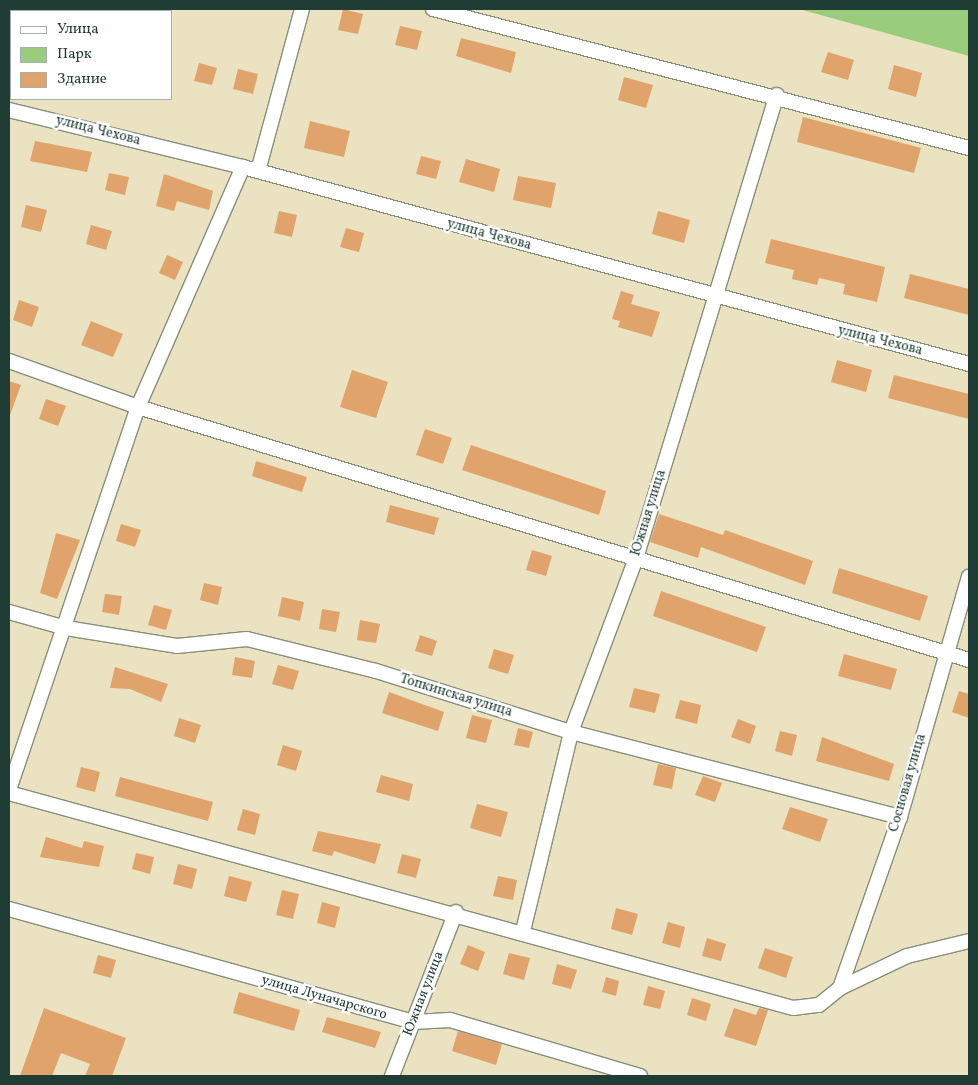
<!DOCTYPE html>
<meta charset="utf-8">
<style>
body{margin:0}
#map{position:relative;width:978px;height:1085px;overflow:hidden;background:#eae2c0;font-family:Vollkorn,serif}
div>[style]{position:absolute}
[style*='--x']{left:calc(var(--x)*1px);top:calc(var(--y)*1px);width:calc(var(--w)*1px);rotate:calc(var(--a)*1deg)}
.green>*{inset:0;background:#99cc7c}
.building>*{inset:0;background:#dfa36b}
.roads{filter:drop-shadow(1px 0 #84907a) drop-shadow(-1px 0 #84907a) drop-shadow(0 1px #84907a) drop-shadow(0 -1px #84907a)}
.minor>*{height:14px;margin:-7px;padding:0 7px;transform-origin:7px;border-radius:7px;background:#fff}
span{translate:-50% -50%;white-space:nowrap;text-align:center;line-height:1.15;-webkit-text-stroke:5px #fff;paint-order:stroke}
.street-label{font-size:14px;color:#1f3d34}
.frame{position:absolute;inset:0;border:10px solid #1f3d34;pointer-events:none}
.legend{position:absolute;left:10px;top:10px;width:162px;height:90px;box-sizing:border-box;background:#fff;border:1px solid #a5b1ae;margin:0;padding:6px 9px;list-style:none;font-size:15px;color:#1f3d34}
.legend li{display:flex;align-items:center;gap:10px;height:25px}
.legend b{width:25px;border:1px solid #a5b1ae}
</style>
<div id="map">
<div class="green">
<i style="clip-path:polygon(799px 9px,969px 9px,969px 56px)"></i>
</div>
<div class="building">
<i style="clip-path:polygon(343px 9px,363px 14px,358px 34px,338px 30px)"></i>
<i style="clip-path:polygon(400px 26px,422px 31px,417px 50px,395px 45px)"></i>
<i style="clip-path:polygon(461px 38px,516px 52px,511px 73px,456px 56px)"></i>
<i style="clip-path:polygon(828px 52px,854px 60px,848px 80px,821px 72px)"></i>
<i style="clip-path:polygon(199px 63px,217px 68px,212px 85px,194px 81px)"></i>
<i style="clip-path:polygon(894px 65px,922px 73px,916px 97px,888px 89px)"></i>
<i style="clip-path:polygon(238px 69px,258px 74px,253px 94px,233px 89px)"></i>
<i style="clip-path:polygon(624px 77px,653px 85px,646px 108px,618px 100px)"></i>
<i style="clip-path:polygon(803px 117px,921px 148px,914px 173px,797px 142px)"></i>
<i style="clip-path:polygon(310px 121px,350px 131px,344px 157px,304px 148px)"></i>
<i style="clip-path:polygon(35px 141px,92px 152px,87px 172px,30px 161px)"></i>
<i style="clip-path:polygon(421px 156px,441px 161px,436px 179px,416px 174px)"></i>
<i style="clip-path:polygon(466px 159px,500px 169px,494px 192px,459px 182px)"></i>
<i style="clip-path:polygon(109px 173px,129px 177px,125px 195px,105px 190px)"></i>
<i style="clip-path:polygon(164px 174px,213px 191px,209px 210px,177px 201px,174px 211px,156px 206px)"></i>
<i style="clip-path:polygon(518px 176px,556px 183px,551px 208px,513px 200px)"></i>
<i style="clip-path:polygon(26px 205px,47px 210px,41px 232px,21px 227px)"></i>
<i style="clip-path:polygon(279px 211px,297px 215px,292px 237px,274px 233px)"></i>
<i style="clip-path:polygon(658px 211px,690px 220px,684px 243px,652px 234px)"></i>
<i style="clip-path:polygon(91px 225px,112px 231px,106px 250px,86px 244px)"></i>
<i style="clip-path:polygon(346px 228px,364px 233px,359px 252px,340px 247px)"></i>
<i style="clip-path:polygon(771px 239px,885px 267px,877px 302px,843px 294px,845px 284px,819px 278px,817px 285px,792px 279px,794px 270px,765px 263px)"></i>
<i style="clip-path:polygon(167px 255px,183px 262px,175px 280px,159px 273px)"></i>
<i style="clip-path:polygon(910px 274px,969px 289px,969px 315px,904px 298px)"></i>
<i style="clip-path:polygon(621px 291px,634px 295px,631px 304px,660px 312px,652px 337px,618px 327px,620px 321px,612px 319px)"></i>
<i style="clip-path:polygon(19px 300px,39px 307px,32px 327px,13px 320px)"></i>
<i style="clip-path:polygon(91px 321px,123px 334px,113px 357px,81px 345px)"></i>
<i style="clip-path:polygon(837px 360px,872px 370px,866px 392px,831px 382px)"></i>
<i style="clip-path:polygon(352px 370px,388px 382px,376px 418px,340px 407px)"></i>
<i style="clip-path:polygon(894px 375px,969px 394px,969px 419px,888px 398px)"></i>
<i style="clip-path:polygon(9px 381px,21px 385px,10px 415px,9px 414px)"></i>
<i style="clip-path:polygon(46px 399px,66px 406px,58px 426px,39px 419px)"></i>
<i style="clip-path:polygon(425px 429px,452px 438px,443px 464px,416px 455px)"></i>
<i style="clip-path:polygon(471px 445px,606px 491px,599px 515px,462px 470px)"></i>
<i style="clip-path:polygon(256px 461px,307px 477px,302px 492px,252px 476px)"></i>
<i style="clip-path:polygon(390px 505px,439px 518px,434px 535px,386px 522px)"></i>
<i style="clip-path:polygon(659px 514px,723px 535px,725px 530px,813px 561px,805px 585px,701px 547px,698px 558px,650px 542px)"></i>
<i style="clip-path:polygon(121px 524px,141px 530px,135px 547px,116px 541px)"></i>
<i style="clip-path:polygon(56px 533px,80px 540px,57px 599px,40px 593px)"></i>
<i style="clip-path:polygon(532px 550px,552px 556px,546px 576px,526px 570px)"></i>
<i style="clip-path:polygon(839px 568px,928px 596px,920px 621px,832px 593px)"></i>
<i style="clip-path:polygon(204px 583px,222px 587px,218px 605px,200px 600px)"></i>
<i style="clip-path:polygon(661px 591px,766px 627px,757px 652px,653px 616px)"></i>
<i style="clip-path:polygon(105px 594px,122px 596px,119px 615px,102px 612px)"></i>
<i style="clip-path:polygon(282px 597px,304px 602px,300px 621px,278px 616px)"></i>
<i style="clip-path:polygon(154px 605px,172px 610px,166px 630px,148px 625px)"></i>
<i style="clip-path:polygon(322px 609px,340px 612px,336px 632px,319px 629px)"></i>
<i style="clip-path:polygon(360px 620px,380px 624px,376px 643px,357px 640px)"></i>
<i style="clip-path:polygon(420px 635px,437px 641px,432px 656px,415px 651px)"></i>
<i style="clip-path:polygon(494px 649px,514px 655px,508px 674px,488px 668px)"></i>
<i style="clip-path:polygon(844px 654px,897px 669px,891px 690px,838px 676px)"></i>
<i style="clip-path:polygon(235px 657px,255px 661px,252px 678px,232px 675px)"></i>
<i style="clip-path:polygon(278px 665px,299px 671px,293px 690px,272px 684px)"></i>
<i style="clip-path:polygon(115px 667px,168px 684px,161px 702px,130px 689px,110px 688px)"></i>
<i style="clip-path:polygon(634px 688px,660px 694px,655px 713px,629px 707px)"></i>
<i style="clip-path:polygon(959px 691px,969px 694px,969px 718px,952px 712px)"></i>
<i style="clip-path:polygon(389px 692px,444px 712px,438px 731px,382px 713px)"></i>
<i style="clip-path:polygon(680px 700px,701px 705px,697px 724px,675px 718px)"></i>
<i style="clip-path:polygon(472px 715px,492px 720px,486px 743px,466px 738px)"></i>
<i style="clip-path:polygon(179px 718px,201px 725px,195px 743px,174px 736px)"></i>
<i style="clip-path:polygon(738px 719px,756px 726px,750px 744px,731px 737px)"></i>
<i style="clip-path:polygon(518px 728px,533px 732px,529px 748px,514px 745px)"></i>
<i style="clip-path:polygon(780px 731px,797px 735px,792px 756px,775px 751px)"></i>
<i style="clip-path:polygon(822px 737px,894px 764px,889px 781px,816px 761px)"></i>
<i style="clip-path:polygon(283px 745px,302px 751px,296px 771px,277px 765px)"></i>
<i style="clip-path:polygon(658px 764px,676px 768px,672px 789px,653px 785px)"></i>
<i style="clip-path:polygon(81px 767px,100px 772px,95px 792px,76px 787px)"></i>
<i style="clip-path:polygon(381px 775px,413px 784px,409px 801px,376px 792px)"></i>
<i style="clip-path:polygon(703px 776px,722px 783px,715px 802px,695px 795px)"></i>
<i style="clip-path:polygon(120px 777px,213px 802px,208px 821px,115px 796px)"></i>
<i style="clip-path:polygon(477px 804px,508px 812px,501px 837px,470px 828px)"></i>
<i style="clip-path:polygon(790px 807px,828px 819px,820px 842px,782px 829px)"></i>
<i style="clip-path:polygon(243px 809px,260px 814px,255px 835px,237px 830px)"></i>
<i style="clip-path:polygon(318px 831px,381px 844px,375px 864px,334px 851px,332px 856px,312px 851px)"></i>
<i style="clip-path:polygon(46px 837px,82px 848px,84px 841px,104px 846px,99px 867px,40px 857px)"></i>
<i style="clip-path:polygon(136px 853px,154px 857px,150px 874px,132px 869px)"></i>
<i style="clip-path:polygon(402px 854px,421px 859px,416px 878px,397px 873px)"></i>
<i style="clip-path:polygon(178px 864px,197px 869px,192px 889px,173px 884px)"></i>
<i style="clip-path:polygon(229px 876px,252px 882px,246px 902px,224px 896px)"></i>
<i style="clip-path:polygon(498px 876px,517px 880px,513px 900px,493px 896px)"></i>
<i style="clip-path:polygon(282px 890px,299px 894px,293px 919px,276px 915px)"></i>
<i style="clip-path:polygon(322px 902px,340px 907px,335px 928px,317px 923px)"></i>
<i style="clip-path:polygon(616px 908px,638px 914px,632px 935px,611px 929px)"></i>
<i style="clip-path:polygon(668px 922px,685px 927px,680px 948px,662px 943px)"></i>
<i style="clip-path:polygon(707px 938px,726px 944px,721px 961px,702px 956px)"></i>
<i style="clip-path:polygon(468px 945px,485px 952px,478px 971px,460px 964px)"></i>
<i style="clip-path:polygon(765px 948px,793px 957px,786px 978px,758px 968px)"></i>
<i style="clip-path:polygon(509px 953px,530px 958px,524px 980px,503px 974px)"></i>
<i style="clip-path:polygon(98px 955px,116px 960px,111px 978px,93px 973px)"></i>
<i style="clip-path:polygon(557px 964px,577px 970px,571px 989px,552px 984px)"></i>
<i style="clip-path:polygon(606px 977px,619px 981px,616px 996px,602px 992px)"></i>
<i style="clip-path:polygon(648px 986px,665px 991px,660px 1009px,643px 1005px)"></i>
<i style="clip-path:polygon(239px 992px,300px 1010px,294px 1031px,233px 1013px)"></i>
<i style="clip-path:polygon(692px 998px,711px 1004px,706px 1021px,687px 1015px)"></i>
<i style="clip-path:polygon(44px 1008px,126px 1038px,112px 1076px,85px 1076px,90px 1064px,61px 1053px,52px 1076px,20px 1076px)"></i>
<i style="clip-path:polygon(734px 1008px,756px 1015px,759px 1008px,768px 1010px,756px 1046px,724px 1036px)"></i>
<i style="clip-path:polygon(327px 1017px,381px 1032px,375px 1048px,322px 1032px)"></i>
<i style="clip-path:polygon(458px 1031px,502px 1044px,496px 1065px,452px 1051px)"></i>
</div>
<div class="roads">
<div class="minor">
<i style="--x:433;--y:9;--w:554;--a:14.54"></i>
<i style="--x:9;--y:110;--w:241;--a:13.7"></i>
<i style="--x:243;--y:167;--w:752;--a:15.18"></i>
<i style="--x:258;--y:171;--w:168;--a:-74.8"></i>
<i style="--x:9;--y:361;--w:137;--a:19.6"></i>
<i style="--x:138;--y:407;--w:869;--a:16.93"></i>
<i style="--x:9;--y:612;--w:59;--a:15.7"></i>
<i style="--x:66;--y:628;--w:112;--a:9.2"></i>
<i style="--x:177;--y:646;--w:70;--a:-5.7"></i>
<i style="--x:247;--y:639;--w:133;--a:13.9"></i>
<i style="--x:376;--y:671;--w:204;--a:17.4"></i>
<i style="--x:571;--y:732;--w:340;--a:14.5"></i>
<i style="--x:9;--y:790;--w:404;--a:-71.4"></i>
<i style="--x:138;--y:407;--w:262;--a:-66.4"></i>
<i style="--x:9;--y:793;--w:813;--a:15.34"></i>
<i style="--x:793;--y:1008;--w:26;--a:-7"></i>
<i style="--x:819;--y:1005;--w:27;--a:-39"></i>
<i style="--x:840;--y:988;--w:74;--a:-25.5"></i>
<i style="--x:907;--y:956;--w:64;--a:-13.6"></i>
<i style="--x:9;--y:909;--w:420;--a:15.6"></i>
<i style="--x:413;--y:1022;--w:37;--a:-3"></i>
<i style="--x:450;--y:1020;--w:198;--a:16.4"></i>
<i style="--x:523;--y:931;--w:205;--a:-76.4"></i>
<i style="--x:571;--y:732;--w:186;--a:-69.5"></i>
<i style="--x:636;--y:558;--w:484;--a:-73.1"></i>
<i style="--x:840;--y:988;--w:181;--a:-70.7"></i>
<i style="--x:900;--y:817;--w:250;--a:-74"></i>
<i style="--x:392;--y:1076;--w:176;--a:-68.7"></i>
</div>
</div>
<div class="street-label">
<span style="left:98px;top:131px;rotate:14deg">улица Чехова</span>
<span style="left:489px;top:235px;rotate:15deg">улица Чехова</span>
<span style="left:880px;top:341px;rotate:14deg">улица Чехова</span>
<span style="left:649px;top:513px;rotate:-73deg">Южная улица</span>
<span style="left:456px;top:696px;rotate:17deg">Топкинская улица</span>
<span style="left:908px;top:783px;rotate:-74deg">Сосновая улица</span>
<span style="left:424px;top:994px;rotate:-69deg">Южная улица</span>
<span style="left:324px;top:998px;rotate:16deg">улица Луначарского</span>
</div>
<div class="frame"></div>
<ul class="legend">
<li><b style="height:6px;background:#fff"></b>Улица</li>
<li><b style="height:14px;background:#99cc7c"></b>Парк</li>
<li><b style="height:14px;background:#dfa36b"></b>Здание</li>
</ul>
</div>
